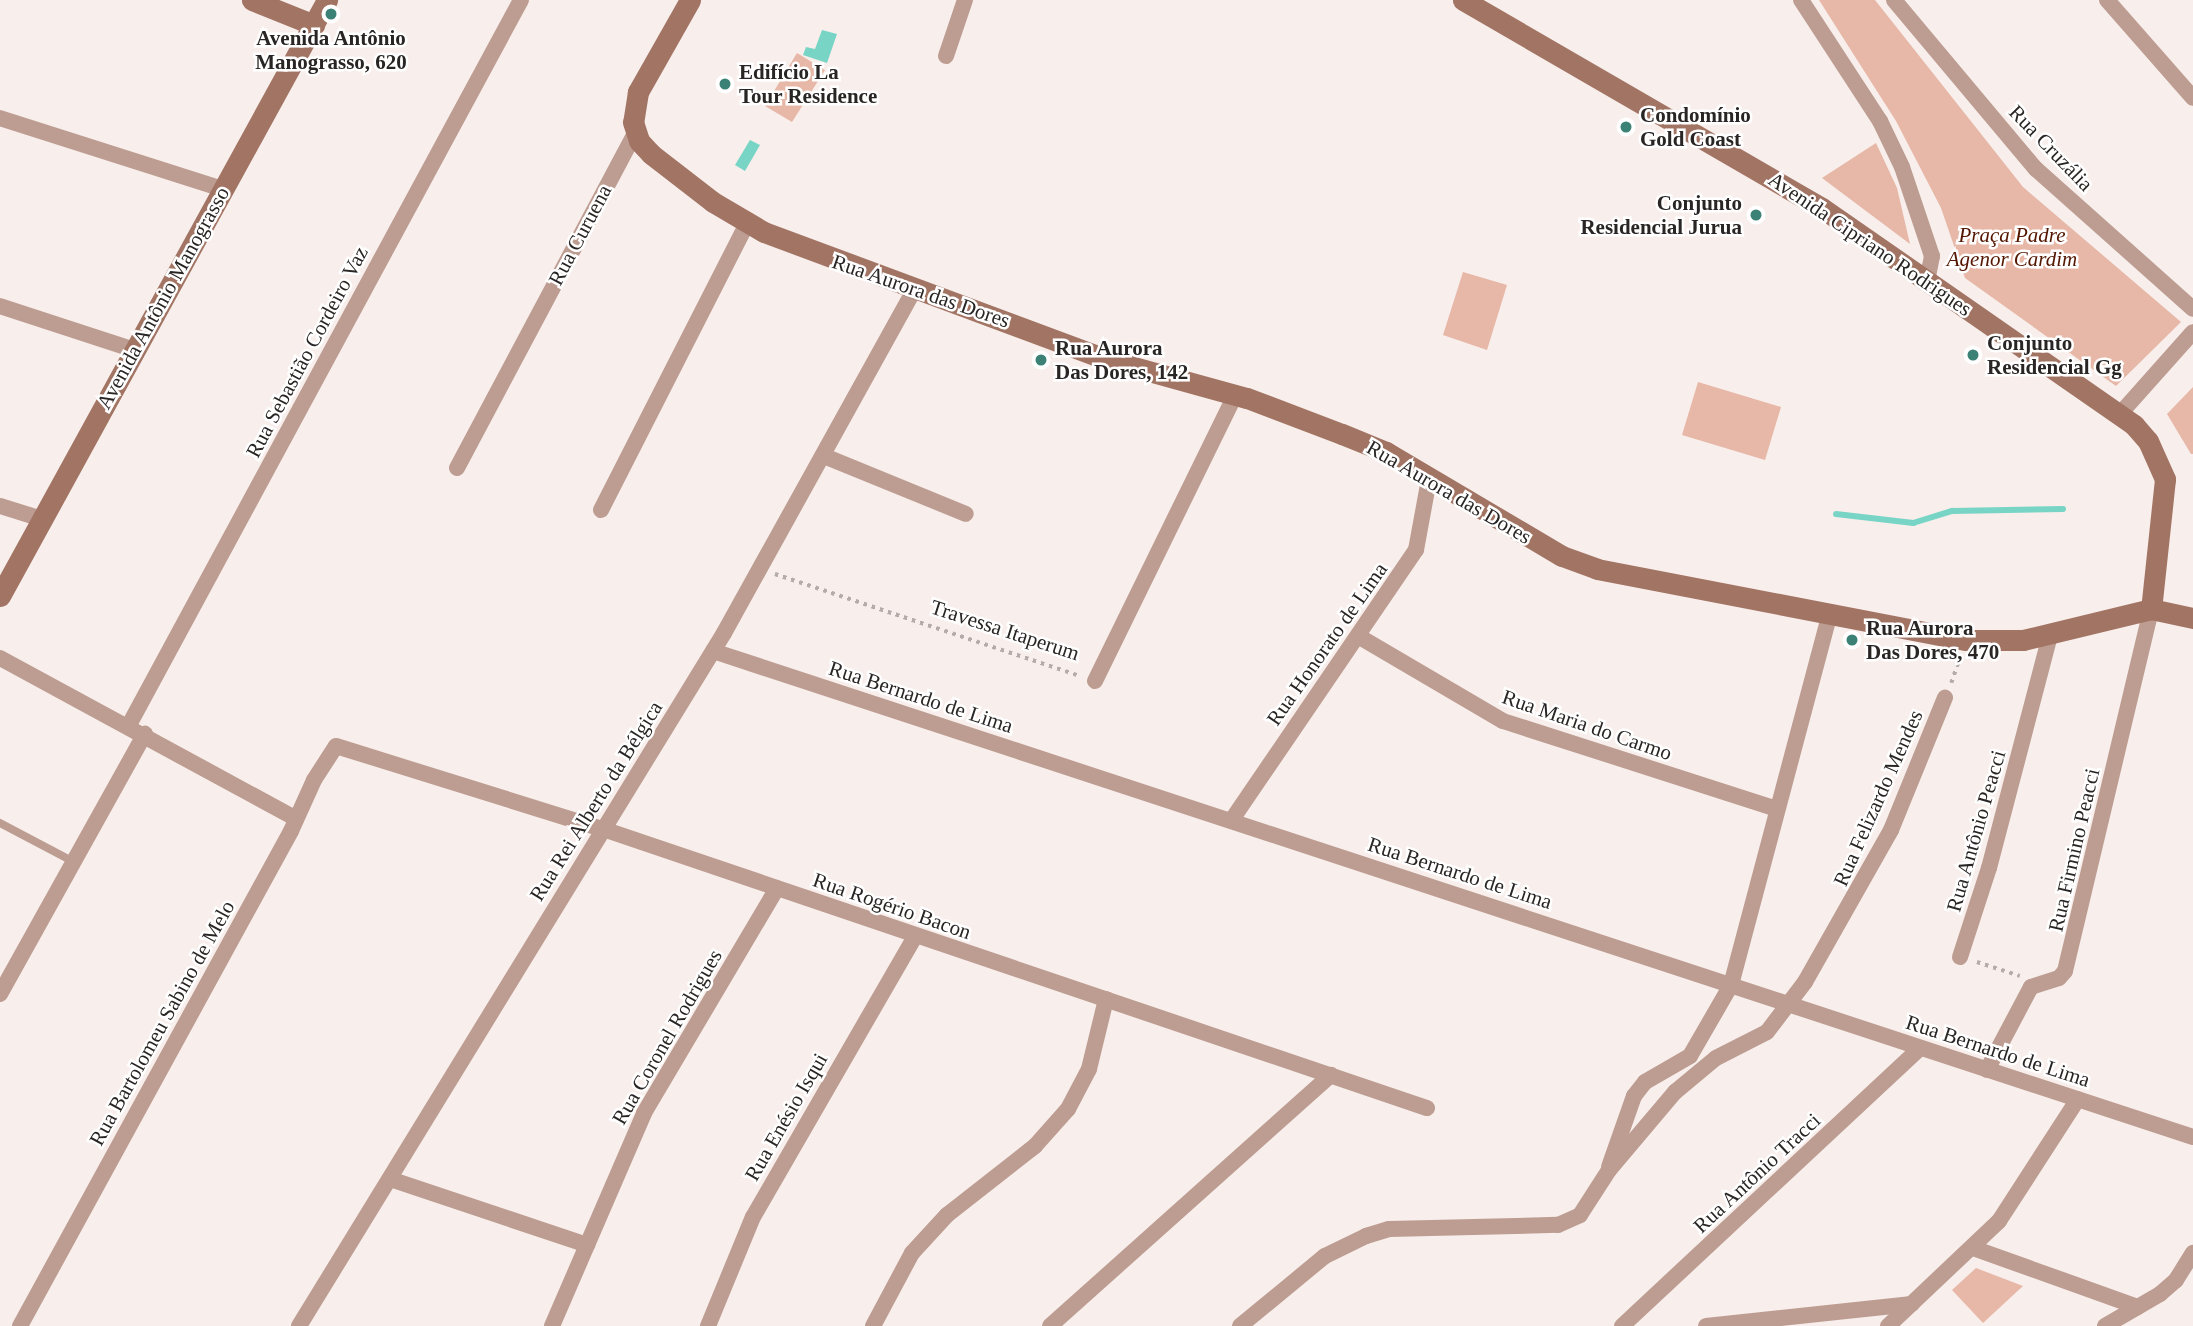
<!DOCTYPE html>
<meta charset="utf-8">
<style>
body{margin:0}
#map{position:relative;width:2193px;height:1326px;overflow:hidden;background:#f8eeeb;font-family:"Times New Roman",serif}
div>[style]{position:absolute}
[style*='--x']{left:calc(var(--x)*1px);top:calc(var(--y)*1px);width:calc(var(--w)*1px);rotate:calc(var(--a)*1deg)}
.green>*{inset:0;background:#e7b7a7}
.water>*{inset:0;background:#78d5c6}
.stream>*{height:6px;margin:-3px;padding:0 3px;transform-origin:3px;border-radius:3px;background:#78d5c6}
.path>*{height:3.5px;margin-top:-1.75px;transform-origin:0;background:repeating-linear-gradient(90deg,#b4acaa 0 3.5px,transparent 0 8.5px)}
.lane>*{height:8px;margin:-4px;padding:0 4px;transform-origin:4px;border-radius:4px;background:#bd9d92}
.street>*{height:16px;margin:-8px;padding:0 8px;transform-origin:8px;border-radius:8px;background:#bd9d92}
.secondary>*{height:21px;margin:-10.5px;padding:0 10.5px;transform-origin:10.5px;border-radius:10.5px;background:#a27464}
.dots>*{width:19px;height:19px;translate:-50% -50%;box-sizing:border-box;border:4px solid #fff;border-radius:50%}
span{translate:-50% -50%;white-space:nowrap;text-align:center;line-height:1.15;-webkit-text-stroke:5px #fff;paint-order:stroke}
.poi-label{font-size:21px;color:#292524;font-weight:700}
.left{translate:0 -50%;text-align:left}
.right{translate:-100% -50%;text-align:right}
.street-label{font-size:21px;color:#292524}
.park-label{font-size:21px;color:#541600;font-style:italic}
</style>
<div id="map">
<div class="green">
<i style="clip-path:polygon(1819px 0,1875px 0,2023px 187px,2181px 322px,2116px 386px,1965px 278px,1941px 208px,1896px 121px)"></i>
<i style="clip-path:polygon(797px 53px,825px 70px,792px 122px,765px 106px)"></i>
<i style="clip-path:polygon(1876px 143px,1897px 188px,1910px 244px,1822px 178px)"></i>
<i style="clip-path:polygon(1463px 272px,1507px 285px,1487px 350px,1443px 335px)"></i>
<i style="clip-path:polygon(1698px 382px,1781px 407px,1765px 460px,1682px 435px)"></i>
<i style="clip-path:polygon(2193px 387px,2193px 454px,2191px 454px,2167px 414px)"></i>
<i style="clip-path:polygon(1976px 1268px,2023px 1286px,1983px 1323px,1952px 1290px)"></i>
</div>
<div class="water">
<i style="clip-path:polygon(822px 30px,837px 34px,827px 63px,803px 55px,806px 47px,815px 49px)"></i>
<i style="clip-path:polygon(750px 140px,760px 145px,745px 171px,735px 165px)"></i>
</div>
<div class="stream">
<i style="--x:1836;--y:514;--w:78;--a:6.7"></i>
<i style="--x:1913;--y:523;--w:41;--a:-17.1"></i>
<i style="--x:1952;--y:511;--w:111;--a:-1"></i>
</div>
<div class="path">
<i style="--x:775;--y:574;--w:322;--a:18.5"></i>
<i style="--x:1951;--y:683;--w:28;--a:-71"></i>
<i style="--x:1977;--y:962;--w:45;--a:18"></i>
</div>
<div class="lane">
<i style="--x:0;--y:823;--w:81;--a:27.8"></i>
</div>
<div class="street">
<i style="--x:1801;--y:0;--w:145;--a:56.9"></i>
<i style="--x:1880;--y:121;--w:51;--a:64.4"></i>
<i style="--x:1902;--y:167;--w:94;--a:71.4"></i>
<i style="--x:1932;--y:256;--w:25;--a:101"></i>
<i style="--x:1894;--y:0;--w:221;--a:50"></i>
<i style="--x:2036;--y:169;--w:210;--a:41.7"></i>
<i style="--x:2107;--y:0;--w:130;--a:48.7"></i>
<i style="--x:946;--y:56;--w:59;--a:-71.3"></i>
<i style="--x:0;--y:118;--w:234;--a:17.7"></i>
<i style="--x:0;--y:306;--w:142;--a:18.1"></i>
<i style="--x:2119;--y:415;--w:111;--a:-48.3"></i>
<i style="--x:824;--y:456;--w:153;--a:22.2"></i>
<i style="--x:457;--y:468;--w:382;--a:-62"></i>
<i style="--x:0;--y:506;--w:44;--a:17.2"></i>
<i style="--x:601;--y:510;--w:322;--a:-63"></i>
<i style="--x:1358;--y:636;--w:168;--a:30.4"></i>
<i style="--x:1503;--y:721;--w:288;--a:17.8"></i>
<i style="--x:713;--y:651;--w:1558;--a:18.18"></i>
<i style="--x:0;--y:658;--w:337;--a:28.5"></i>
<i style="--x:1095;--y:681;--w:318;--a:-63.9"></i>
<i style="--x:129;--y:725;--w:824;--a:-61.6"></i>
<i style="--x:1231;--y:821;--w:328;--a:-55.7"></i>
<i style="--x:1416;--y:550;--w:72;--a:-79.6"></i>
<i style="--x:1960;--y:957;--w:94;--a:-72"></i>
<i style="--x:1989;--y:868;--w:244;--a:-75.3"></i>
<i style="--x:0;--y:994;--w:298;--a:-60.9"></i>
<i style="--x:1987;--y:1070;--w:94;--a:-62.1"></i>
<i style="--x:2031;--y:987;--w:29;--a:-18"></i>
<i style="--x:2059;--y:978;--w:9;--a:-49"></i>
<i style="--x:2065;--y:971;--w:372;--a:-76.6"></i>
<i style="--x:1609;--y:1167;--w:75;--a:-70.6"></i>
<i style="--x:1634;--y:1096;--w:18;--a:-52"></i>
<i style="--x:1645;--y:1082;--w:52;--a:-30"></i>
<i style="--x:1690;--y:1056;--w:82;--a:-60"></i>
<i style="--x:1731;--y:985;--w:384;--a:-75.1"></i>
<i style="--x:390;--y:1179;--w:208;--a:18.5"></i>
<i style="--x:1973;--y:1248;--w:175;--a:19.7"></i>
<i style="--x:20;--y:1326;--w:564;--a:-61.3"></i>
<i style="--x:291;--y:831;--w:56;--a:-65.7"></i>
<i style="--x:314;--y:780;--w:40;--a:-57.1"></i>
<i style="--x:336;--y:746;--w:280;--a:17.3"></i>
<i style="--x:603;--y:829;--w:870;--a:18.71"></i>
<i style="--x:299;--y:1326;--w:813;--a:-58.48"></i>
<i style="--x:724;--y:633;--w:394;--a:-61"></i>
<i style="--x:552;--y:1326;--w:232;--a:-66.6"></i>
<i style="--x:644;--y:1113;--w:261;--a:-59.4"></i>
<i style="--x:708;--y:1326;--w:118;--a:-67.6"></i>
<i style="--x:753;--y:1217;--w:324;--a:-60"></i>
<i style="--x:873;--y:1326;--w:83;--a:-61.9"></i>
<i style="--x:912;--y:1253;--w:52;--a:-47.4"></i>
<i style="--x:947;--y:1215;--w:112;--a:-38.1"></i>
<i style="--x:1035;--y:1146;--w:50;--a:-48.3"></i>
<i style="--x:1068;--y:1109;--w:45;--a:-62.3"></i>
<i style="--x:1089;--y:1069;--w:72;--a:-76.3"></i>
<i style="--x:1050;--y:1326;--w:377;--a:-41.8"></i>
<i style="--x:1240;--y:1326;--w:110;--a:-39.5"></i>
<i style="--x:1325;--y:1256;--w:46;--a:-26"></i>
<i style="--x:1366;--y:1236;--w:24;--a:-17"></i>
<i style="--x:1389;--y:1229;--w:169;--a:-1.4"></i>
<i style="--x:1558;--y:1225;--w:24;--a:-24"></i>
<i style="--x:1580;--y:1215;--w:54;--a:-57.2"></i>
<i style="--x:1609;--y:1170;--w:102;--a:-49.8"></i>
<i style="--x:1675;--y:1092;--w:53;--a:-39.7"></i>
<i style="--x:1716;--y:1058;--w:57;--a:-27"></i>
<i style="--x:1767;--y:1032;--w:63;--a:-52.8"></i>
<i style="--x:1805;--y:982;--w:175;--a:-60.5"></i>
<i style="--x:1891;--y:830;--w:143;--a:-67.8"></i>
<i style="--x:1622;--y:1326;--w:406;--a:-43"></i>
<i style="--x:1706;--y:1326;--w:207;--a:-6.1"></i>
<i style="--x:1888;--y:1326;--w:153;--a:-43.4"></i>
<i style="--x:1999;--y:1221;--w:145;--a:-57.1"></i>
<i style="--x:2105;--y:1326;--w:64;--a:-30.2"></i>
<i style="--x:2160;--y:1294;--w:21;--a:-41"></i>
<i style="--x:2176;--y:1280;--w:32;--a:-58"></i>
</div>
<div class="secondary">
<i style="--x:252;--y:0;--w:67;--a:22"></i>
<i style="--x:690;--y:0;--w:106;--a:119.5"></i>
<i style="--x:638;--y:92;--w:30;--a:99"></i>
<i style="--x:633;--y:122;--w:20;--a:72"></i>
<i style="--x:639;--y:141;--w:18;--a:47"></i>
<i style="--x:651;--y:154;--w:78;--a:37.7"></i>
<i style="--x:713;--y:202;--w:59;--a:30.5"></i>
<i style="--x:764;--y:232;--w:364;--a:20.4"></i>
<i style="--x:1105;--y:359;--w:147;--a:15.4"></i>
<i style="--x:1247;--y:398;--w:102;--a:20.8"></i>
<i style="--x:1342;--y:434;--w:48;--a:22.2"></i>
<i style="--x:1386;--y:452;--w:204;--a:30.6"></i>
<i style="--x:1562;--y:556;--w:37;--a:20"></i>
<i style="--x:1597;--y:569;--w:376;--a:10.9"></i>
<i style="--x:1966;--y:640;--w:57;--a:0"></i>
<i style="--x:2023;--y:640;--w:132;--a:-13.6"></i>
<i style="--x:2151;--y:609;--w:43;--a:12.1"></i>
<i style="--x:1463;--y:0;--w:415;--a:30.1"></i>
<i style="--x:1822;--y:208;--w:380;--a:34.8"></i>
<i style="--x:2134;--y:425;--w:21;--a:49"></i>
<i style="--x:2148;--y:441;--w:42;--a:65.9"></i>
<i style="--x:2165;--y:479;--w:131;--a:96.1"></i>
<i style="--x:0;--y:596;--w:680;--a:-61.25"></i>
</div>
<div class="dots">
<i style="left:331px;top:14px;background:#3c8176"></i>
<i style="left:725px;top:84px;background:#3c8176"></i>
<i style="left:1626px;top:127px;background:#3c8176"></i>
<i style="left:1756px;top:215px;background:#3c8176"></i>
<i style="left:1973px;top:355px;background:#3c8176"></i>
<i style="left:1041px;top:360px;background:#3c8176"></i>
<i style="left:1852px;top:640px;background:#3c8176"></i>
</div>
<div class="poi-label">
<span style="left:331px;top:50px">Avenida Antônio<br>Manograsso, 620</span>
<span class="left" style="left:739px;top:84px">Edifício La<br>Tour Residence</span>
<span class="left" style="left:1640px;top:127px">Condomínio<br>Gold Coast</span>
<span class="right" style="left:1742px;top:215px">Conjunto<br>Residencial Jurua</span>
<span class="left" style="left:1987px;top:355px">Conjunto<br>Residencial Gg</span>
<span class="left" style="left:1055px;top:360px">Rua Aurora<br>Das Dores, 142</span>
<span class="left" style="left:1866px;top:640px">Rua Aurora<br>Das Dores, 470</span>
</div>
<div class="street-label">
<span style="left:2051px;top:148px;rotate:46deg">Rua Cruzália</span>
<span style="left:580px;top:235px;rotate:-62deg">Rua Curuena</span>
<span style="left:1870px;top:244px;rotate:34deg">Avenida Cipriano Rodrigues</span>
<span style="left:921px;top:291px;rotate:19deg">Rua Aurora das Dores</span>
<span style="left:163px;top:298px;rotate:-61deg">Avenida Antônio Manograsso</span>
<span style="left:307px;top:352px;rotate:-62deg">Rua Sebastião Cordeiro Vaz</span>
<span style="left:1449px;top:492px;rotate:30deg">Rua Aurora das Dores</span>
<span style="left:1005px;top:630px;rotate:18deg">Travessa Itaperum</span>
<span style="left:1327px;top:644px;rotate:-55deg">Rua Honorato de Lima</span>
<span style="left:921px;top:697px;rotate:18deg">Rua Bernardo de Lima</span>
<span style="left:1587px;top:725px;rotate:19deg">Rua Maria do Carmo</span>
<span style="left:1878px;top:798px;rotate:-66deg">Rua Felizardo Mendes</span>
<span style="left:596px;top:801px;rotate:-58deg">Rua Rei Alberto da Bélgica</span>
<span style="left:1976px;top:831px;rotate:-74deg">Rua Antônio Peacci</span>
<span style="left:2074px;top:850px;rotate:-77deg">Rua Firmino Peacci</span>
<span style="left:1460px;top:873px;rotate:18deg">Rua Bernardo de Lima</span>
<span style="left:892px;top:906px;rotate:19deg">Rua Rogério Bacon</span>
<span style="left:162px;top:1023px;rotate:-61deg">Rua Bartolomeu Sabino de Melo</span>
<span style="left:667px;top:1037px;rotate:-60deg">Rua Coronel Rodrigues</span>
<span style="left:1998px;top:1051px;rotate:18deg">Rua Bernardo de Lima</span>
<span style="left:786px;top:1117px;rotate:-60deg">Rua Enésio Isqui</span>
<span style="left:1757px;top:1173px;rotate:-43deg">Rua Antônio Tracci</span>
</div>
<div class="park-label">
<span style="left:2012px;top:247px">Praça Padre<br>Agenor Cardim</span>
</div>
</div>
